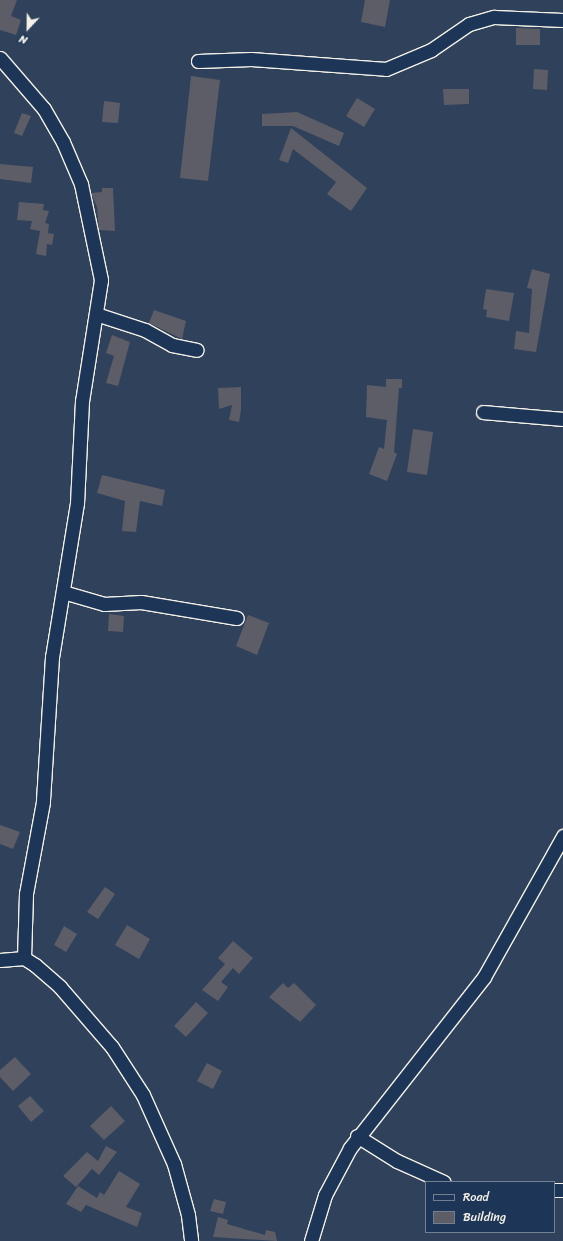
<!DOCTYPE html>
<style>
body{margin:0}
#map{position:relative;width:563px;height:1241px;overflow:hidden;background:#30415c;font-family:Sriracha,sans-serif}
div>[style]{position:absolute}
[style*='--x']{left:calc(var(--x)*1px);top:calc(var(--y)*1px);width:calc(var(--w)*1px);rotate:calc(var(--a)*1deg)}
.building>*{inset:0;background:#5d5d67}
.roads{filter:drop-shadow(1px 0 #f4f1e8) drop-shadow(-1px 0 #f4f1e8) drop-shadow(0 1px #f4f1e8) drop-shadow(0 -1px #f4f1e8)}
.minor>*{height:13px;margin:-6.5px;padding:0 6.5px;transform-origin:6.5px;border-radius:6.5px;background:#1d3557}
span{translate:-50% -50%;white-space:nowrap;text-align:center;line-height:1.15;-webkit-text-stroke:4px #1d3557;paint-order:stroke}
.legend{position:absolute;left:425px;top:1181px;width:130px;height:52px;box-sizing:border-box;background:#1d3557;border:1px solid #738091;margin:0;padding:5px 7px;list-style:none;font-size:12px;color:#f4f1e8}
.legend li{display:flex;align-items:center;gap:8px;height:20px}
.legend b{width:20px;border:1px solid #738091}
.north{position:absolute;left:8px;top:8px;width:40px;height:40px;-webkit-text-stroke:3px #1d3557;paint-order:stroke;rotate:202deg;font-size:11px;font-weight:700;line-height:16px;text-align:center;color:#f4f1e8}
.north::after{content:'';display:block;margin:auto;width:14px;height:18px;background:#f4f1e8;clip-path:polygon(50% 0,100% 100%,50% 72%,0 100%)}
</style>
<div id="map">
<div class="building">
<i style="clip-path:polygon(0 0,17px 0,11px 16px,21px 20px,16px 35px,0 30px)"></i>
<i style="clip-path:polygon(365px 0,390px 0,385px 27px,361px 22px)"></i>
<i style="clip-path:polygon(516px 28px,540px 29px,540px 45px,516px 45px)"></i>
<i style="clip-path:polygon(534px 69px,548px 70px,547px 90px,533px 89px)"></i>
<i style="clip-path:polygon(191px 76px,220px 80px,208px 181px,180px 178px)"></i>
<i style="clip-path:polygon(443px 89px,469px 89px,469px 104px,444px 105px)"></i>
<i style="clip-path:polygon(357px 98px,375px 109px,364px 127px,346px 116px)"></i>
<i style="clip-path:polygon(104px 101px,120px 103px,118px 123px,102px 122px)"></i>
<i style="clip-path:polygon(297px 112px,344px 133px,339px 146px,293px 126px,262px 126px,262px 114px)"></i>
<i style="clip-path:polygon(22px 113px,31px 116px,22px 136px,14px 133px)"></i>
<i style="clip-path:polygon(291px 128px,367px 188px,351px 211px,327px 194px,336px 182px,293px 149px,288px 163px,279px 160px)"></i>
<i style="clip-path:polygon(0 164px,33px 167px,31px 183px,0 179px)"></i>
<i style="clip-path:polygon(102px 188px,113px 188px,115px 231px,99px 230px,97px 207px,91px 193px,102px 192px)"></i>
<i style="clip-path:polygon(19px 202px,44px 204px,43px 210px,49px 211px,45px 223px,49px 224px,48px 233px,54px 234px,52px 245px,47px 244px,46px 256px,36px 254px,40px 231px,30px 229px,32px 221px,17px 220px)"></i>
<i style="clip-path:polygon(532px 269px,550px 274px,536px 352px,514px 349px,516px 331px,529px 333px,532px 289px,527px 288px)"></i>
<i style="clip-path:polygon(486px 289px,514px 293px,509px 321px,486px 317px,487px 310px,483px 309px)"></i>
<i style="clip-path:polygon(154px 310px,186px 321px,182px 339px,149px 323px)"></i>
<i style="clip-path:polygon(112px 335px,130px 342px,118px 386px,106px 383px,114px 356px,106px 353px)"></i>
<i style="clip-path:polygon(386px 379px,402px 379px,402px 388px,399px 388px,394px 452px,397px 454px,387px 481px,369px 474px,379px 447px,384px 449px,387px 420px,366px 417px,367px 385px,386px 387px)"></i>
<i style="clip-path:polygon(241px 387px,241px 410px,239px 422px,229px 420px,232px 405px,219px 409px,218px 388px)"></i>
<i style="clip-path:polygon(413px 429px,433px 432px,427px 475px,407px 472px)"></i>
<i style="clip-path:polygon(102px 475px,165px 490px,162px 506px,140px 501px,136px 532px,122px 531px,125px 501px,97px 493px)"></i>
<i style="clip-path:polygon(109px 614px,124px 616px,123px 632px,108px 631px)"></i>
<i style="clip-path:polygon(248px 615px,269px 623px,257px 655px,236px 646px)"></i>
<i style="clip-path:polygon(0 825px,20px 832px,13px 849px,0 844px)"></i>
<i style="clip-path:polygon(105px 887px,115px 894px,98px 919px,87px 912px)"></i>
<i style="clip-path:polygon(127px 925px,150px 939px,139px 959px,115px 945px)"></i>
<i style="clip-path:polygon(64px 926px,77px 934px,66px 952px,54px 945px)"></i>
<i style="clip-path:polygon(233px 941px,253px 958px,239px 974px,233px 968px,221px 982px,228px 987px,218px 1001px,202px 990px,225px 964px,218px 958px)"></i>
<i style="clip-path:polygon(283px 983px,288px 988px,294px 983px,316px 1005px,300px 1022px,269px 997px)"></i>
<i style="clip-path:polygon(196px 1002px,208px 1013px,186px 1037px,174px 1026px)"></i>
<i style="clip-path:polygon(15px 1057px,31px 1074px,13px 1091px,0 1077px,0 1070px)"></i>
<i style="clip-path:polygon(207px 1063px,222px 1071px,213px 1089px,197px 1081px)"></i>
<i style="clip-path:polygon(30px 1096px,44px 1111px,31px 1122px,18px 1106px)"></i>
<i style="clip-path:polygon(111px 1106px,125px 1121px,104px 1140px,90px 1126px)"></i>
<i style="clip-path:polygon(106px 1146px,117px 1152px,99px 1175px,92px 1169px,76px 1187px,63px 1176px,87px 1152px,98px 1161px)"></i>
<i style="clip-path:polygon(119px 1171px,140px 1184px,126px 1207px,142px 1213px,137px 1227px,86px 1205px,81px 1212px,66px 1204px,78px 1186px,97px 1198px,100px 1192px,104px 1195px)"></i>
<i style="clip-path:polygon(214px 1199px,226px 1202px,223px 1214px,210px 1211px)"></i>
<i style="clip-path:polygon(218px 1217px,228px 1220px,227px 1224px,265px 1235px,266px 1230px,275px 1232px,277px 1241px,213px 1237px)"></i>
</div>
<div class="roads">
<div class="minor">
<i style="--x:0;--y:58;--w:67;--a:49.2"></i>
<i style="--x:44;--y:109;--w:38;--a:60"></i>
<i style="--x:63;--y:142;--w:46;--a:66.8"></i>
<i style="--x:81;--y:184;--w:98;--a:78.2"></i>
<i style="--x:101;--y:280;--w:122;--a:98.9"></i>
<i style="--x:82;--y:401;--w:102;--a:92.8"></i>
<i style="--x:77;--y:503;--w:156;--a:99.2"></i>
<i style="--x:52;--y:657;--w:145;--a:93.6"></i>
<i style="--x:43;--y:802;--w:94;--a:100.5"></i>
<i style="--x:26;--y:894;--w:64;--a:91.8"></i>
<i style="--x:198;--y:61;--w:53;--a:-2.2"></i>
<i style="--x:251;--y:59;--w:135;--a:4.2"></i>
<i style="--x:386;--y:69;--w:49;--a:-22.9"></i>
<i style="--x:431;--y:50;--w:46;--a:-34.4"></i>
<i style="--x:469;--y:24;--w:26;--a:-16"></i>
<i style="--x:494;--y:17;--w:69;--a:2.5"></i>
<i style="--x:96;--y:314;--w:52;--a:18.1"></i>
<i style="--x:145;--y:330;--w:31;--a:29"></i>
<i style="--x:172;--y:345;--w:25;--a:11"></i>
<i style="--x:483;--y:412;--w:80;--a:5"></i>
<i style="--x:63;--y:592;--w:43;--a:16.3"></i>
<i style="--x:104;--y:604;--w:37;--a:-3"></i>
<i style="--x:141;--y:602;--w:97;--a:9.5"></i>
<i style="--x:0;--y:960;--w:24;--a:-5"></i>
<i style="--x:24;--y:958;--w:13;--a:32"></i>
<i style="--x:35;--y:965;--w:33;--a:41"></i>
<i style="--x:60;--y:987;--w:79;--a:49.1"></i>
<i style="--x:112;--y:1047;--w:57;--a:57.1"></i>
<i style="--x:143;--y:1095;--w:76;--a:65.8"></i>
<i style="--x:174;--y:1164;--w:53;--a:74.6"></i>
<i style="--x:188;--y:1215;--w:26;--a:83"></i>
<i style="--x:357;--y:1136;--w:47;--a:32"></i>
<i style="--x:397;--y:1161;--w:51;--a:24.1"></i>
<i style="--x:554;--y:1190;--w:9;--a:0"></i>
<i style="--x:311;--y:1241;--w:48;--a:-73.1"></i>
<i style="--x:325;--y:1195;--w:53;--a:-62"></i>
<i style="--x:350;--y:1148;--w:217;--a:-51.9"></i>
<i style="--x:484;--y:977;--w:162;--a:-60.7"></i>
</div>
</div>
<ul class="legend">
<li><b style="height:5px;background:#1d3557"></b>Road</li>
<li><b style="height:11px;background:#5d5d67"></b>Building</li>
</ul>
<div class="north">N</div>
</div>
